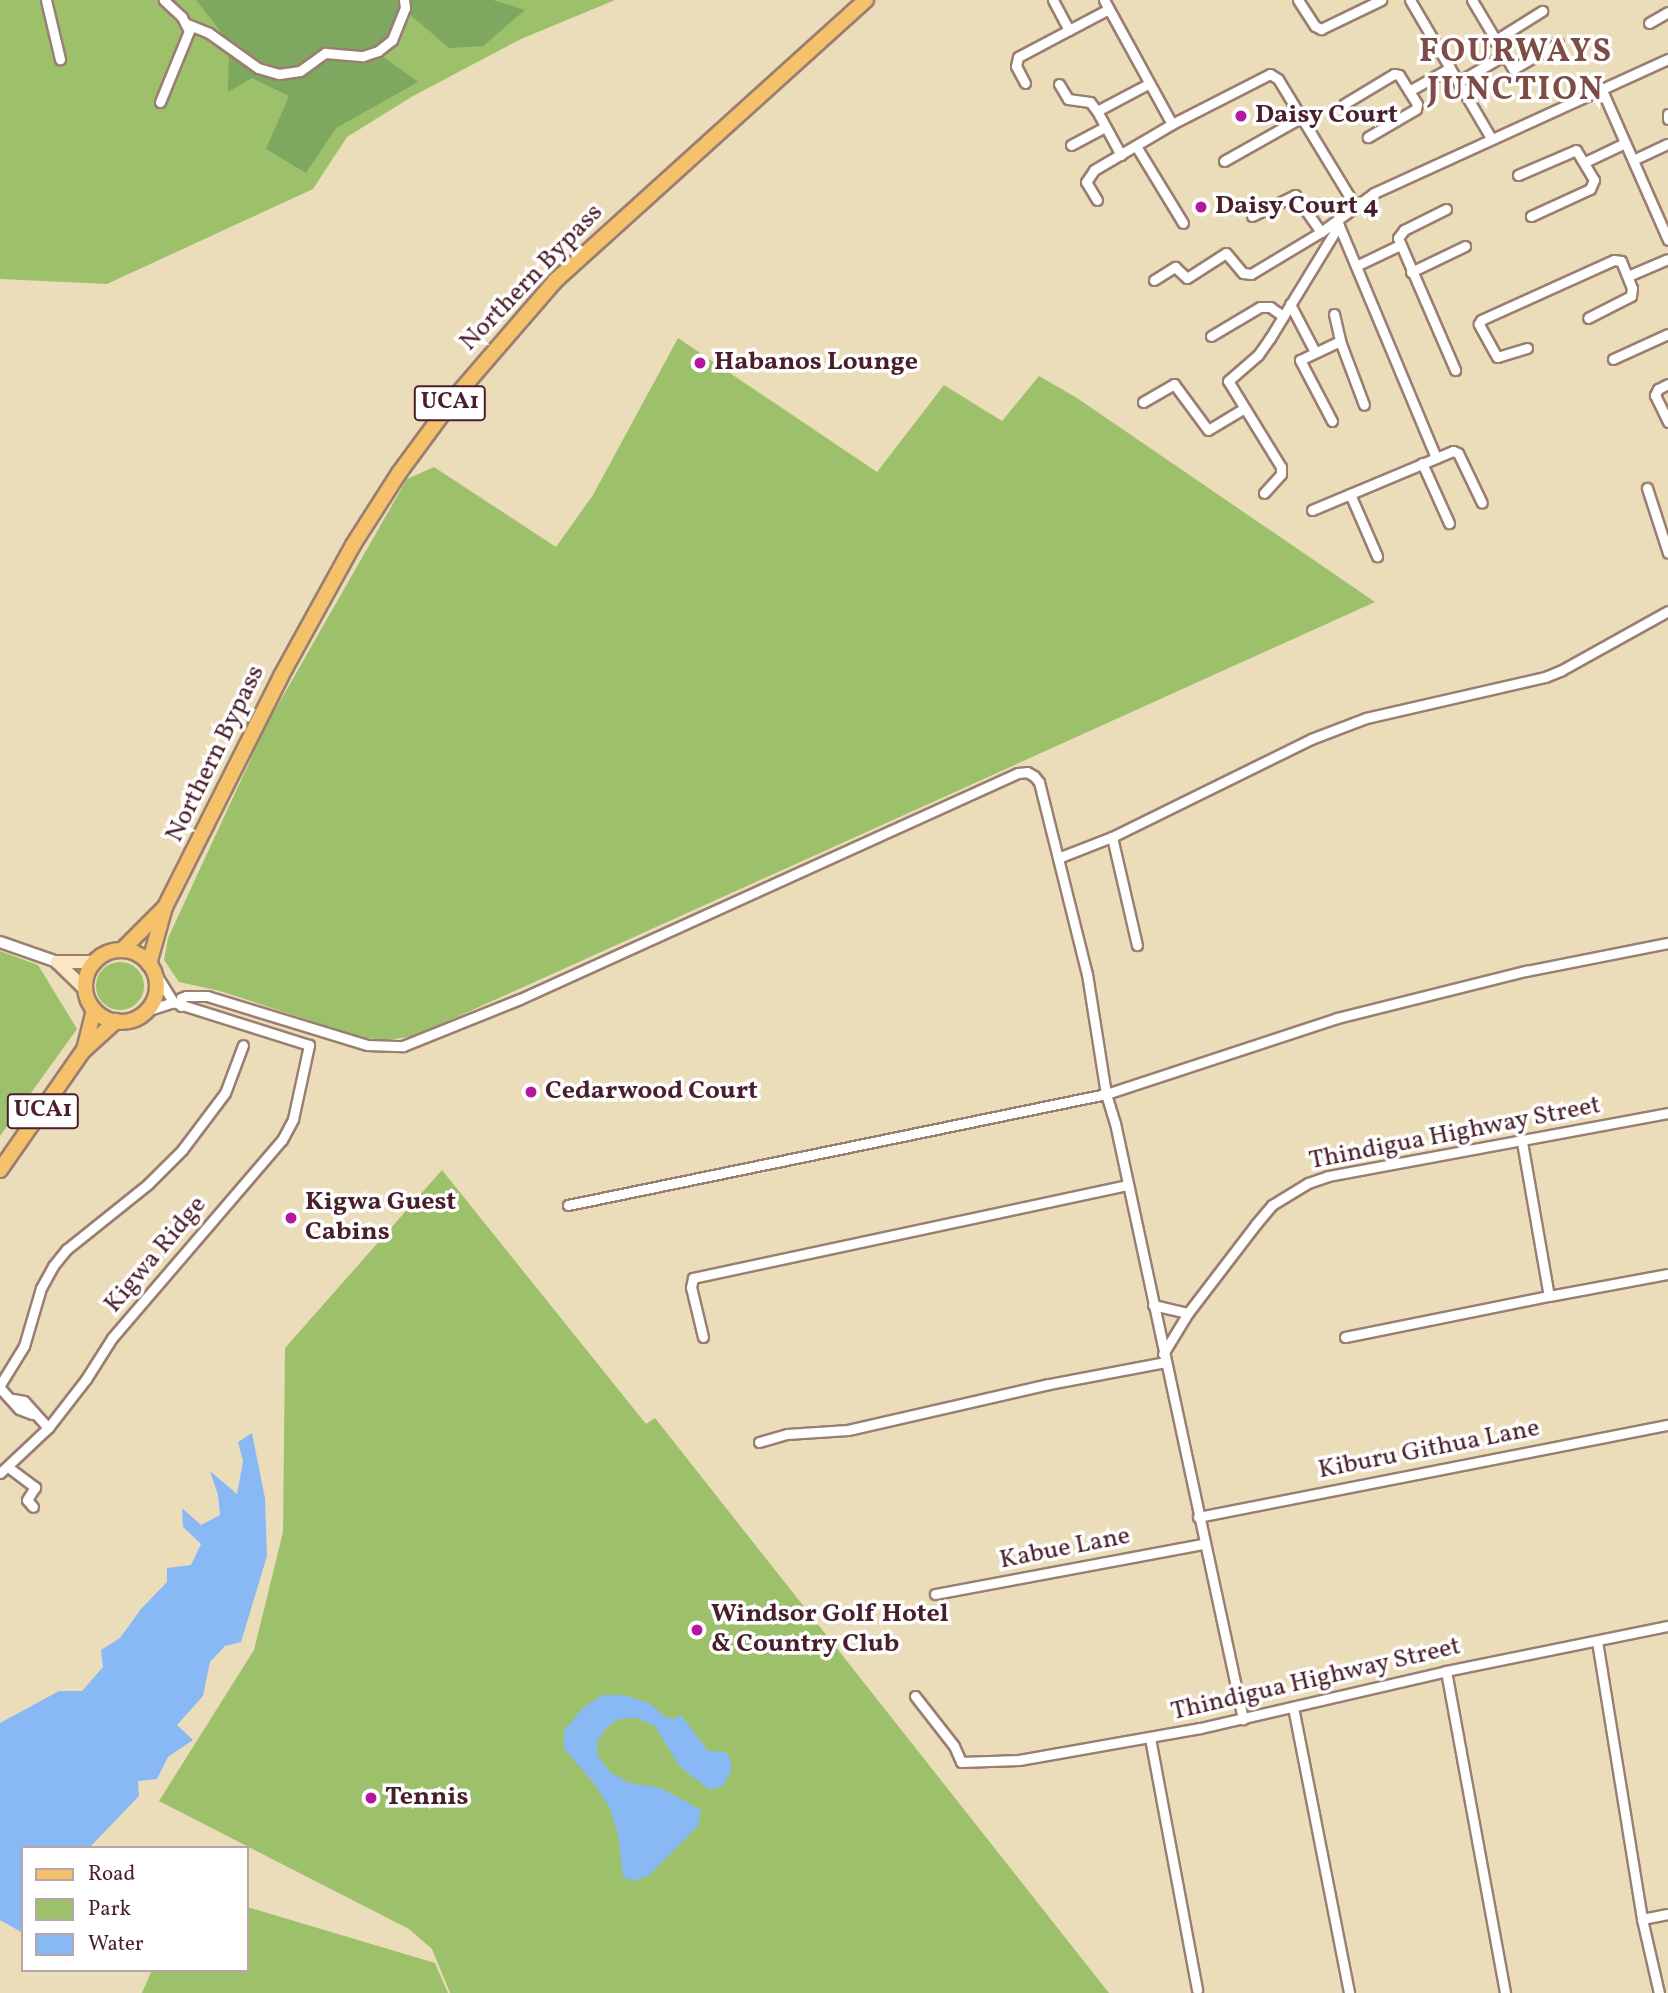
<!DOCTYPE html>
<style>
body{margin:0}
#map{position:relative;width:1668px;height:1993px;overflow:hidden;background:#ecddba;font-family:Vollkorn,serif}
div>[style]{position:absolute}
[style*='--x']{left:calc(var(--x)*1px);top:calc(var(--y)*1px);width:calc(var(--w)*1px);rotate:calc(var(--a)*1deg)}
.green>*{inset:0;background:#9dc16b}
.round{border-radius:50%}
.forest>*{inset:0;background:#7ea75f}
.water>*{inset:0;background:#89b9f5}
.roads{filter:drop-shadow(2px 0 #9b7e72) drop-shadow(-2px 0 #9b7e72) drop-shadow(0 2px #9b7e72) drop-shadow(0 -2px #9b7e72)}
.minor>*{height:9px;margin:-4.5px;padding:0 4.5px;transform-origin:4.5px;border-radius:4.5px;background:#fff}
.tertiary>*{height:10px;margin:-5px;padding:0 5px;transform-origin:5px;border-radius:5px;background:#fff}
.secondary>*{height:12px;margin:-6px;padding:0 6px;transform-origin:6px;border-radius:6px;background:#fbe6c4}
.primary>*{height:14px;margin:-7px;padding:0 7px;transform-origin:7px;border-radius:7px;background:#f5c16b}
.primary>.ring{margin:-7px;padding:0;box-sizing:content-box;background:none;border:14px solid #f5c16b;border-radius:50%}
.dots>*{width:19px;height:19px;translate:-50% -50%;box-sizing:border-box;border:4px solid #fff;border-radius:50%}
span{translate:-50% -50%;white-space:nowrap;text-align:center;line-height:1.15;-webkit-text-stroke:7px #fff;paint-order:stroke}
.shield-label span{padding:2px 5px;background:#fff;border:2px solid;border-radius:5px;-webkit-text-stroke-width:0}
.shield-label{font-size:24px;color:#4a1f2b;font-weight:700}
.poi-label{font-size:26px;color:#4a1f2b;font-weight:700}
.left{translate:0 -50%;text-align:left}
.street-label{font-size:26px;color:#4a1f2b}
.district-label{font-size:33px;color:#7e4c47;font-weight:700;letter-spacing:2px}
.legend{position:absolute;left:21px;top:1846px;width:228px;height:126px;box-sizing:border-box;background:#fff;border:2px solid #b7a5aa;margin:0;padding:9px 12px;list-style:none;font-size:21px;color:#4a1f2b}
.legend li{display:flex;align-items:center;gap:14px;height:35px}
.legend b{width:35px;border:2px solid #b7a5aa}
</style>
<div id="map">
<div class="green">
<i style="clip-path:polygon(0 0,615px 0,521px 39px,413px 96px,347px 137px,313px 189px,107px 284px,0 279px)"></i>
<i style="clip-path:polygon(678px 338px,877px 472px,944px 385px,1002px 421px,1039px 376px,1077px 398px,1375px 602px,415px 1036px,388px 1040px,363px 1038px,220px 991px,179px 982px,164px 960px,168px 938px,267px 724px,407px 479px,434px 467px,556px 547px,593px 495px)"></i>
<i style="clip-path:polygon(0 951px,38px 965px,77px 1029px,0 1136px)"></i>
<i class="round" style="left:96px;top:962px;width:48px;height:48px"></i>
<i style="clip-path:polygon(442px 1170px,646px 1424px,655px 1418px,1109px 1993px,450px 1993px,432px 1949px,409px 1929px,159px 1801px,254px 1650px,283px 1532px,285px 1348px)"></i>
<i style="clip-path:polygon(247px 1907px,435px 1963px,448px 1993px,142px 1993px,152px 1970px,247px 1970px)"></i>
</div>
<div class="forest">
<i style="clip-path:polygon(196px 0,493px 0,525px 10px,483px 46px,449px 48px,408px 13px,378px 53px,418px 82px,336px 128px,306px 173px,266px 149px,289px 96px,252px 78px,228px 92px,229px 42px)"></i>
</div>
<div class="water">
<i style="clip-path:polygon(252px 1433px,265px 1498px,267px 1556px,241px 1642px,225px 1646px,210px 1662px,203px 1696px,177px 1725px,193px 1740px,168px 1757px,157px 1779px,138px 1781px,139px 1796px,89px 1848px,23px 1848px,23px 1933px,0 1920px,0 1723px,59px 1691px,82px 1691px,103px 1667px,101px 1650px,120px 1638px,141px 1609px,167px 1582px,167px 1568px,191px 1565px,201px 1544px,183px 1527px,182px 1508px,201px 1525px,220px 1515px,218px 1495px,210px 1471px,237px 1494px,243px 1461px,238px 1442px)"></i>
<i style="clip-path:polygon(602px 1695px,624px 1695px,651px 1704px,664px 1716px,674px 1719px,681px 1715px,708px 1751px,726px 1752px,731px 1761px,731px 1771px,724px 1785px,710px 1790px,680px 1767px,655px 1726px,636px 1718px,619px 1719px,607px 1727px,597px 1742px,597px 1755px,610px 1772px,629px 1783px,661px 1788px,701px 1810px,698px 1826px,648px 1876px,635px 1881px,623px 1877px,618px 1834px,610px 1808px,593px 1782px,564px 1749px,564px 1731px,583px 1708px)"></i>
</div>
<div class="roads">
<div class="minor">
<i style="--x:46;--y:0;--w:61;--a:76.7"></i>
<i style="--x:1053;--y:0;--w:34;--a:62"></i>
<i style="--x:1069;--y:30;--w:45;--a:-27.7"></i>
<i style="--x:1104;--y:0;--w:141;--a:61.3"></i>
<i style="--x:1298;--y:0;--w:31;--a:57"></i>
<i style="--x:1315;--y:26;--w:7;--a:27"></i>
<i style="--x:1321;--y:29;--w:67;--a:-25.8"></i>
<i style="--x:1410;--y:0;--w:160;--a:59.6"></i>
<i style="--x:1472;--y:0;--w:80;--a:59.3"></i>
<i style="--x:1513;--y:69;--w:52;--a:-30"></i>
<i style="--x:1649;--y:23;--w:22;--a:-30"></i>
<i style="--x:187;--y:24;--w:24;--a:22"></i>
<i style="--x:209;--y:33;--w:60;--a:35.5"></i>
<i style="--x:258;--y:68;--w:22;--a:16"></i>
<i style="--x:279;--y:74;--w:21;--a:-8"></i>
<i style="--x:300;--y:71;--w:31;--a:-36"></i>
<i style="--x:325;--y:53;--w:38;--a:5"></i>
<i style="--x:363;--y:56;--w:16;--a:-18"></i>
<i style="--x:378;--y:51;--w:18;--a:-38"></i>
<i style="--x:392;--y:40;--w:35;--a:-68"></i>
<i style="--x:405;--y:8;--w:8;--a:-97"></i>
<i style="--x:1494;--y:41;--w:57;--a:-32"></i>
<i style="--x:1458;--y:82;--w:52;--a:-30"></i>
<i style="--x:1025;--y:83;--w:19;--a:-118"></i>
<i style="--x:1016;--y:66;--w:9;--a:-77"></i>
<i style="--x:1018;--y:57;--w:58;--a:-27.9"></i>
<i style="--x:1059;--y:84;--w:17;--a:59"></i>
<i style="--x:1068;--y:99;--w:22;--a:8"></i>
<i style="--x:1090;--y:102;--w:11;--a:52"></i>
<i style="--x:1601;--y:88;--w:166;--a:66.2"></i>
<i style="--x:1409;--y:91;--w:47;--a:-29.3"></i>
<i style="--x:160;--y:102;--w:77;--a:-67.8"></i>
<i style="--x:189;--y:31;--w:16;--a:-117"></i>
<i style="--x:182;--y:17;--w:25;--a:-137"></i>
<i style="--x:1344;--y:104;--w:58;--a:-31"></i>
<i style="--x:1394;--y:74;--w:5;--a:11"></i>
<i style="--x:1399;--y:75;--w:34;--a:58"></i>
<i style="--x:1417;--y:104;--w:5;--a:101"></i>
<i style="--x:1416;--y:109;--w:56;--a:149.7"></i>
<i style="--x:1668;--y:114;--w:5;--a:90"></i>
<i style="--x:1071;--y:145;--w:38;--a:-28"></i>
<i style="--x:1136;--y:146;--w:90;--a:58.6"></i>
<i style="--x:1121;--y:155;--w:50;--a:-118.6"></i>
<i style="--x:1097;--y:111;--w:58;--a:-27.9"></i>
<i style="--x:1633;--y:160;--w:38;--a:-25"></i>
<i style="--x:1224;--y:161;--w:90;--a:-29.4"></i>
<i style="--x:1585;--y:162;--w:44;--a:-25.4"></i>
<i style="--x:1518;--y:175;--w:63;--a:-23.3"></i>
<i style="--x:1576;--y:150;--w:35;--a:59"></i>
<i style="--x:1594;--y:180;--w:10;--a:114"></i>
<i style="--x:1590;--y:189;--w:65;--a:155.4"></i>
<i style="--x:1097;--y:200;--w:21;--a:-121"></i>
<i style="--x:1086;--y:182;--w:14;--a:-56"></i>
<i style="--x:1094;--y:170;--w:91;--a:-30.5"></i>
<i style="--x:1172;--y:124;--w:110;--a:-27"></i>
<i style="--x:1270;--y:74;--w:9;--a:32"></i>
<i style="--x:1278;--y:79;--w:146;--a:58.7"></i>
<i style="--x:1446;--y:209;--w:47;--a:153.4"></i>
<i style="--x:1404;--y:230;--w:10;--a:127"></i>
<i style="--x:1398;--y:238;--w:144;--a:66.6"></i>
<i style="--x:1252;--y:216;--w:48;--a:-26"></i>
<i style="--x:1295;--y:195;--w:45;--a:54.9"></i>
<i style="--x:1337;--y:221;--w:257;--a:67.3"></i>
<i style="--x:1356;--y:266;--w:49;--a:-25.5"></i>
<i style="--x:1411;--y:272;--w:60;--a:-25.7"></i>
<i style="--x:1628;--y:276;--w:43;--a:-23"></i>
<i style="--x:1154;--y:280;--w:25;--a:-32"></i>
<i style="--x:1175;--y:267;--w:16;--a:43"></i>
<i style="--x:1187;--y:278;--w:46;--a:-32.7"></i>
<i style="--x:1226;--y:253;--w:26;--a:50"></i>
<i style="--x:1243;--y:273;--w:8;--a:7"></i>
<i style="--x:1251;--y:274;--w:82;--a:-31"></i>
<i style="--x:1321;--y:232;--w:66;--a:-36.3"></i>
<i style="--x:1374;--y:193;--w:323;--a:-24.5"></i>
<i style="--x:1290;--y:304;--w:54;--a:62.5"></i>
<i style="--x:1334;--y:314;--w:28;--a:77"></i>
<i style="--x:1340;--y:341;--w:68;--a:69.4"></i>
<i style="--x:1211;--y:336;--w:57;--a:-30.6"></i>
<i style="--x:1260;--y:307;--w:10;--a:0"></i>
<i style="--x:1270;--y:307;--w:16;--a:35"></i>
<i style="--x:1527;--y:348;--w:31;--a:163"></i>
<i style="--x:1497;--y:357;--w:38;--a:-119"></i>
<i style="--x:1479;--y:324;--w:4;--a:-63"></i>
<i style="--x:1481;--y:320;--w:146;--a:-24.3"></i>
<i style="--x:1614;--y:260;--w:7;--a:8"></i>
<i style="--x:1621;--y:261;--w:29;--a:68"></i>
<i style="--x:1632;--y:288;--w:8;--a:97"></i>
<i style="--x:1631;--y:296;--w:48;--a:152.9"></i>
<i style="--x:1613;--y:359;--w:60;--a:-24.4"></i>
<i style="--x:1668;--y:384;--w:11;--a:153"></i>
<i style="--x:1658;--y:389;--w:7;--a:117"></i>
<i style="--x:1655;--y:395;--w:30;--a:64"></i>
<i style="--x:1143;--y:402;--w:36;--a:-30"></i>
<i style="--x:1174;--y:384;--w:57;--a:53.5"></i>
<i style="--x:1208;--y:430;--w:41;--a:-31"></i>
<i style="--x:1332;--y:421;--w:69;--a:-117.7"></i>
<i style="--x:1300;--y:360;--w:44;--a:-25.4"></i>
<i style="--x:1422;--y:463;--w:66;--a:65.8"></i>
<i style="--x:1647;--y:488;--w:68;--a:72.1"></i>
<i style="--x:1264;--y:493;--w:25;--a:-48"></i>
<i style="--x:1281;--y:474;--w:7;--a:-90"></i>
<i style="--x:1281;--y:467;--w:101;--a:-121.6"></i>
<i style="--x:1228;--y:381;--w:40;--a:-41"></i>
<i style="--x:1258;--y:355;--w:21;--a:-55"></i>
<i style="--x:1270;--y:338;--w:132;--a:-58.6"></i>
<i style="--x:1350;--y:494;--w:68;--a:66.5"></i>
<i style="--x:1312;--y:510;--w:153;--a:-22.7"></i>
<i style="--x:1453;--y:451;--w:5;--a:22"></i>
<i style="--x:1458;--y:453;--w:55;--a:64.4"></i>
<i style="--x:1112;--y:837;--w:111;--a:77"></i>
<i style="--x:1058;--y:858;--w:58;--a:-21.3"></i>
<i style="--x:1112;--y:837;--w:222;--a:-26.2"></i>
<i style="--x:1311;--y:739;--w:59;--a:-20.9"></i>
<i style="--x:1366;--y:718;--w:184;--a:-12.9"></i>
<i style="--x:1545;--y:677;--w:18;--a:-22"></i>
<i style="--x:1562;--y:670;--w:121;--a:-29.1"></i>
<i style="--x:152;--y:968;--w:40;--a:58"></i>
<i style="--x:181;--y:1006;--w:8;--a:-90"></i>
<i style="--x:181;--y:998;--w:5;--a:-22"></i>
<i style="--x:186;--y:996;--w:21;--a:0"></i>
<i style="--x:207;--y:996;--w:167;--a:17"></i>
<i style="--x:367;--y:1045;--w:36;--a:2"></i>
<i style="--x:403;--y:1046;--w:126;--a:-21.9"></i>
<i style="--x:520;--y:999;--w:547;--a:-24.41"></i>
<i style="--x:1018;--y:773;--w:9;--a:-6"></i>
<i style="--x:1027;--y:772;--w:8;--a:30"></i>
<i style="--x:1034;--y:776;--w:8;--a:50"></i>
<i style="--x:1039;--y:782;--w:198;--a:76"></i>
<i style="--x:1087;--y:974;--w:121;--a:81"></i>
<i style="--x:1106;--y:1094;--w:30;--a:73"></i>
<i style="--x:1115;--y:1123;--w:610;--a:77.88"></i>
<i style="--x:146;--y:1011;--w:28;--a:-18"></i>
<i style="--x:1522;--y:1142;--w:156;--a:80.1"></i>
<i style="--x:1549;--y:1296;--w:121;--a:-10.5"></i>
<i style="--x:568;--y:1205;--w:549;--a:-11.66"></i>
<i style="--x:1106;--y:1094;--w:243;--a:-18.2"></i>
<i style="--x:1337;--y:1018;--w:195;--a:-14"></i>
<i style="--x:1526;--y:971;--w:145;--a:-11.2"></i>
<i style="--x:1153;--y:1305;--w:36;--a:13"></i>
<i style="--x:703;--y:1337;--w:51;--a:-103.5"></i>
<i style="--x:691;--y:1287;--w:9;--a:-77"></i>
<i style="--x:693;--y:1278;--w:445;--a:-12.1"></i>
<i style="--x:1345;--y:1337;--w:208;--a:-11.4"></i>
<i style="--x:1163;--y:1354;--w:48;--a:-58.6"></i>
<i style="--x:1188;--y:1313;--w:112;--a:-52.6"></i>
<i style="--x:1256;--y:1224;--w:25;--a:-50"></i>
<i style="--x:1272;--y:1205;--w:42;--a:-31.4"></i>
<i style="--x:1308;--y:1183;--w:21;--a:-19"></i>
<i style="--x:1328;--y:1176;--w:346;--a:-10.5"></i>
<i style="--x:0;--y:1385;--w:46;--a:-58.4"></i>
<i style="--x:24;--y:1346;--w:60;--a:-73.7"></i>
<i style="--x:41;--y:1288;--w:25;--a:-61"></i>
<i style="--x:53;--y:1266;--w:22;--a:-51"></i>
<i style="--x:67;--y:1249;--w:104;--a:-38.7"></i>
<i style="--x:148;--y:1184;--w:48;--a:-45"></i>
<i style="--x:182;--y:1150;--w:71;--a:-53"></i>
<i style="--x:225;--y:1093;--w:51;--a:-69.4"></i>
<i style="--x:0;--y:1388;--w:28;--a:48"></i>
<i style="--x:19;--y:1409;--w:14;--a:21"></i>
<i style="--x:13;--y:1399;--w:11;--a:10"></i>
<i style="--x:24;--y:1401;--w:36;--a:48"></i>
<i style="--x:759;--y:1442;--w:29;--a:-16"></i>
<i style="--x:787;--y:1434;--w:61;--a:-3.8"></i>
<i style="--x:848;--y:1430;--w:206;--a:-12.9"></i>
<i style="--x:1049;--y:1384;--w:118;--a:-10.7"></i>
<i style="--x:8;--y:1467;--w:34;--a:37"></i>
<i style="--x:35;--y:1487;--w:15;--a:122"></i>
<i style="--x:27;--y:1500;--w:9;--a:49"></i>
<i style="--x:0;--y:1473;--w:66;--a:-43.2"></i>
<i style="--x:48;--y:1428;--w:62;--a:-52.2"></i>
<i style="--x:86;--y:1379;--w:49;--a:-57.6"></i>
<i style="--x:112;--y:1338;--w:261;--a:-49.4"></i>
<i style="--x:282;--y:1140;--w:24;--a:-62"></i>
<i style="--x:293;--y:1119;--w:76;--a:-77.8"></i>
<i style="--x:309;--y:1045;--w:143;--a:-162.5"></i>
<i style="--x:1198;--y:1517;--w:479;--a:-11.1"></i>
<i style="--x:935;--y:1594;--w:273;--a:-10.6"></i>
<i style="--x:1597;--y:1641;--w:282;--a:80.8"></i>
<i style="--x:1642;--y:1919;--w:76;--a:77.1"></i>
<i style="--x:1446;--y:1671;--w:327;--a:79.6"></i>
<i style="--x:915;--y:1696;--w:63;--a:52"></i>
<i style="--x:954;--y:1746;--w:17;--a:66"></i>
<i style="--x:961;--y:1762;--w:58;--a:-2"></i>
<i style="--x:1019;--y:1760;--w:184;--a:-10"></i>
<i style="--x:1200;--y:1728;--w:253;--a:-13"></i>
<i style="--x:1446;--y:1671;--w:227;--a:-11.5"></i>
<i style="--x:1293;--y:1707;--w:291;--a:78.9"></i>
<i style="--x:1150;--y:1738;--w:256;--a:79.4"></i>
<i style="--x:1642;--y:1919;--w:26;--a:-11"></i>
</div>
<div class="tertiary">
<i style="--x:0;--y:942;--w:60;--a:19.3"></i>
</div>
<div class="secondary">
<i style="--x:57;--y:962;--w:39;--a:44"></i>
<i style="--x:57;--y:962;--w:38;--a:0"></i>
</div>
<div class="primary">
<i style="--x:122;--y:950;--w:59;--a:-45"></i>
<i class="ring" style="left:85px;top:950px;width:58px;height:58px"></i>
<i style="--x:149;--y:964;--w:59;--a:-74.3"></i>
<i style="--x:165;--y:907;--w:258;--a:-63.3"></i>
<i style="--x:281;--y:676;--w:149;--a:-61.2"></i>
<i style="--x:353;--y:545;--w:85;--a:-57.4"></i>
<i style="--x:399;--y:473;--w:94;--a:-53.6"></i>
<i style="--x:455;--y:397;--w:155;--a:-49.2"></i>
<i style="--x:556;--y:280;--w:418;--a:-42.1"></i>
<i style="--x:84;--y:1050;--w:41;--a:-76"></i>
<i style="--x:0;--y:1170;--w:145;--a:-55.1"></i>
<i style="--x:83;--y:1051;--w:45;--a:-42.3"></i>
</div>
</div>
<div class="dots">
<i style="left:1241px;top:116px;background:#b5179e"></i>
<i style="left:1201px;top:207px;background:#b5179e"></i>
<i style="left:700px;top:363px;background:#b5179e"></i>
<i style="left:531px;top:1092px;background:#b5179e"></i>
<i style="left:291px;top:1218px;background:#b5179e"></i>
<i style="left:697px;top:1630px;background:#b5179e"></i>
<i style="left:371px;top:1798px;background:#b5179e"></i>
</div>
<div class="shield-label">
<span style="left:450px;top:403px">UCA1</span>
<span style="left:43px;top:1111px">UCA1</span>
</div>
<div class="poi-label">
<span class="left" style="left:1255px;top:116px">Daisy Court</span>
<span class="left" style="left:1215px;top:207px">Daisy Court 4</span>
<span class="left" style="left:714px;top:363px">Habanos Lounge</span>
<span class="left" style="left:545px;top:1092px">Cedarwood Court</span>
<span class="left" style="left:305px;top:1218px">Kigwa Guest<br>Cabins</span>
<span class="left" style="left:711px;top:1630px">Windsor Golf Hotel<br>&amp; Country Club</span>
<span class="left" style="left:385px;top:1798px">Tennis</span>
</div>
<div class="street-label">
<span style="left:532px;top:278px;rotate:-46deg">Northern Bypass</span>
<span style="left:216px;top:754px;rotate:-64deg">Northern Bypass</span>
<span style="left:1455px;top:1134px;rotate:-11deg">Thindigua Highway Street</span>
<span style="left:156px;top:1255px;rotate:-50deg">Kigwa Ridge</span>
<span style="left:1429px;top:1450px;rotate:-11deg">Kiburu Githua Lane</span>
<span style="left:1065px;top:1549px;rotate:-11deg">Kabue Lane</span>
<span style="left:1316px;top:1680px;rotate:-13deg">Thindigua Highway Street</span>
</div>
<div class="district-label">
<span style="left:1516px;top:73px">FOURWAYS<br>JUNCTION</span>
</div>
<ul class="legend">
<li><b style="height:9px;background:#f5c16b"></b>Road</li>
<li><b style="height:19px;background:#9dc16b"></b>Park</li>
<li><b style="height:19px;background:#89b9f5"></b>Water</li>
</ul>
</div>
